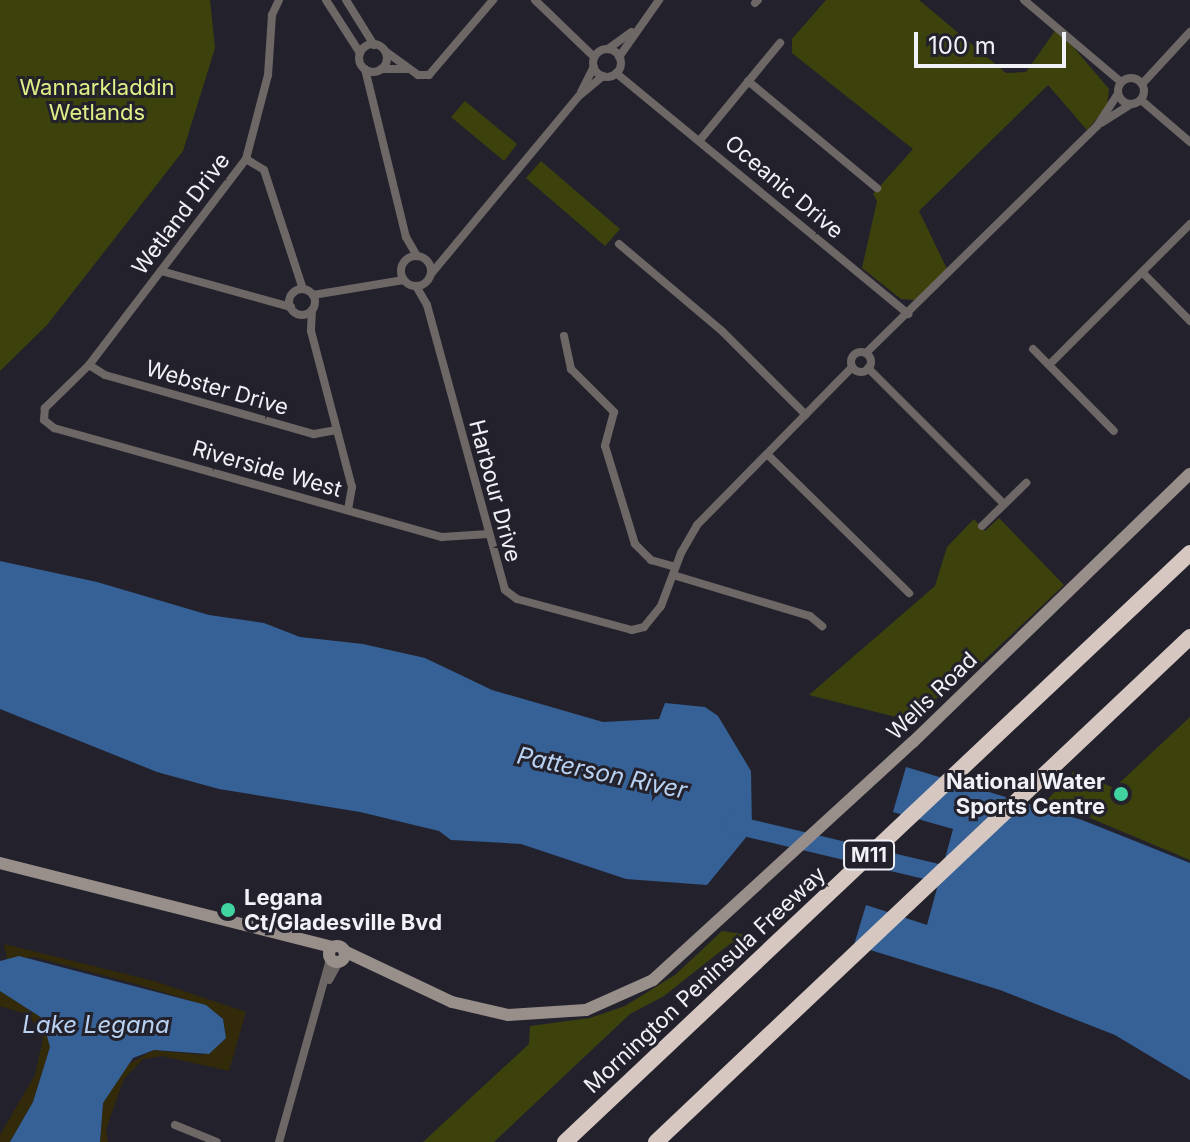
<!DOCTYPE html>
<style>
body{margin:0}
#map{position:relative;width:1190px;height:1142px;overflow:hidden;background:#23222c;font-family:Inter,sans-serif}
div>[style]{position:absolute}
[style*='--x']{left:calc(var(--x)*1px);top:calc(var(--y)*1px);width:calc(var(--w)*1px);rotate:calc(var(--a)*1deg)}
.green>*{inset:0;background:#3d420c}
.sand>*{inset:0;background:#322a09}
.water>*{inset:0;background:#356197}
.river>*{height:18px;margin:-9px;padding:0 9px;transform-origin:9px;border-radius:9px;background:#356197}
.street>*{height:8px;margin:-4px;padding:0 4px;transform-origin:4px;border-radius:4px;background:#6d6765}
.street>.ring{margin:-4px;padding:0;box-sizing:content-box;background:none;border:8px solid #6d6765;border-radius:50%}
.secondary>*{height:12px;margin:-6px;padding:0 6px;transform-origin:6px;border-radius:6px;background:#988e8a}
.secondary>.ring{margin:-6px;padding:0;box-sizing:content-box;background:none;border:12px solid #988e8a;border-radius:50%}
.highway>*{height:16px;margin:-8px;padding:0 8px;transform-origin:8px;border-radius:8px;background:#d6c7c1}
.dots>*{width:22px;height:22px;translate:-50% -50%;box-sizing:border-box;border:4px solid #23222c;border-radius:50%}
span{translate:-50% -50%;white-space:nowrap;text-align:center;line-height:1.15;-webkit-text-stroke:6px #23222c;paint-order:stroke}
.shield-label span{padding:2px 6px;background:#23222c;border:2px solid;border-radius:6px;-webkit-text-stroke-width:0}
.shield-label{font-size:20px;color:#f1f1f8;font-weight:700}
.park-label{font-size:22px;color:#e2ef87}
.street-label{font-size:22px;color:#f1f1f8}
.poi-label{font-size:22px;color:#f1f1f8;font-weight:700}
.right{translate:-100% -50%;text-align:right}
.left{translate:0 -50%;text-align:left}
.water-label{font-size:24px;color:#b9d2f1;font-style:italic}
.scale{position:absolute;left:914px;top:32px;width:152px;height:36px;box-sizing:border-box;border:4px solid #f1f1f8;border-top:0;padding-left:10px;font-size:24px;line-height:28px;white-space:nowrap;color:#f1f1f8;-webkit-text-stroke:6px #23222c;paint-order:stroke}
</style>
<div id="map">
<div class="green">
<i style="clip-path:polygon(0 0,210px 0,215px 48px,183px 151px,47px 325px,0 371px)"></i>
<i style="clip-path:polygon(826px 0,919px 0,1006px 73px,1026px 72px,1057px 28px,1109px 89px,1107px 106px,1087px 130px,1048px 85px,919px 211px,947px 269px,915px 300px,901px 299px,862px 268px,877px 201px,873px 194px,913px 149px,792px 53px,792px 39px)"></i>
<i style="clip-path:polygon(465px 101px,517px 144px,504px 161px,451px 117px)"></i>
<i style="clip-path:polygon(541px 161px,620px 229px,605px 246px,526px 178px)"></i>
<i style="clip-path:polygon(999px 518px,1064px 585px,976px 668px,908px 720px,809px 695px,935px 586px,947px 547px,974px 519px,985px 531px)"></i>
<i style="clip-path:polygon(1190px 717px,1190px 860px,1047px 800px,1074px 771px,1114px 788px)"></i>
<i style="clip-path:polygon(722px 931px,755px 936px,731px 943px,664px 996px,630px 1014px,494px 1142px,423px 1142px,529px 1044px,530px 1026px,590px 1018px,625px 1006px,675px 975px)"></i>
</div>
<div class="sand">
<i style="clip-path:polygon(4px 944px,154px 981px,246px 1012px,229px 1071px,162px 1056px,143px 1059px,124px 1079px,106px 1129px,108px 1142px,100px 1142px,103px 1103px,125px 1066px,154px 1050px,202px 1055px,226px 1038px,223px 1019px,198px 1003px,133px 983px,34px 957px,7px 959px)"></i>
<i style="clip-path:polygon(0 991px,42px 1018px,50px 1047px,33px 1102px,10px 1142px,0 1142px,0 1135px,35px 1075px,43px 1038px,29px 1015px,0 1006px)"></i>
</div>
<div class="water">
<i style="clip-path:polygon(0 561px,97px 582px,209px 615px,264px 623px,300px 637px,363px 644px,425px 658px,492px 690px,603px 722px,659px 719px,665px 703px,705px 707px,718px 716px,751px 771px,752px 830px,707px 885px,626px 879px,521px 844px,451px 840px,439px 831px,360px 812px,219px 789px,157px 772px,0 709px)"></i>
<i style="clip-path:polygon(906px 767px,1082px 820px,1190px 863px,1190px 1080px,1115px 1035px,1000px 990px,854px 945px,866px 905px,927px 925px,953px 829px,893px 812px)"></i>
<i style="clip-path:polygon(19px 956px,206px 1005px,223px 1019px,226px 1038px,209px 1054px,154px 1050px,133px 1058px,103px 1103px,100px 1142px,10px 1142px,33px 1102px,50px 1047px,42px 1018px,0 991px,0 961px)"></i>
</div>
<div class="river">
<i style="--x:731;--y:824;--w:230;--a:13.3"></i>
</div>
<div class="street">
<i style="--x:279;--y:0;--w:17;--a:115"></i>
<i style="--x:272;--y:15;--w:60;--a:93.8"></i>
<i style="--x:268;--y:75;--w:87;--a:104.7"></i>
<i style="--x:246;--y:159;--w:259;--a:127.3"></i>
<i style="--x:89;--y:365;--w:62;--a:135.7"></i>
<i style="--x:45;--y:408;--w:12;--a:95"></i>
<i style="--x:44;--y:420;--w:13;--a:39"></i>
<i style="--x:54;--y:428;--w:403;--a:15.7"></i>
<i style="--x:442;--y:537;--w:46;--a:-3.7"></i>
<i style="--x:326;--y:0;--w:63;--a:57.3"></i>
<i style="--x:346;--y:0;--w:53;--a:58.1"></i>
<i style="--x:535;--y:0;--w:82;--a:44"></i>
<i style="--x:1024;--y:0;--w:127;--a:40.2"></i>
<i style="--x:755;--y:3;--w:4;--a:-45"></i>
<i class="ring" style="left:359px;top:44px;width:20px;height:20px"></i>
<i style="--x:608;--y:49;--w:29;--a:-36"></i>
<i class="ring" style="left:593px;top:49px;width:20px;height:20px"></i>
<i style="--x:385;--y:51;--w:41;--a:36"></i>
<i style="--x:418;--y:75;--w:11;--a:0"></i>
<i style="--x:429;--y:75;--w:99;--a:-49.5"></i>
<i style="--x:619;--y:57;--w:70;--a:-54.9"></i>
<i style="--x:365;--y:69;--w:173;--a:76.3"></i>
<i style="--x:406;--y:237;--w:22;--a:60"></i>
<i style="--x:381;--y:69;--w:27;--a:0"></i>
<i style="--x:616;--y:73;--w:379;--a:39.5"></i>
<i class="ring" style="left:1118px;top:78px;width:18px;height:18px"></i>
<i style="--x:748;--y:81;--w:168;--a:39.7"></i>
<i style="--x:1142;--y:84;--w:71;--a:-47.3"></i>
<i style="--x:581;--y:92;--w:28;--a:-63"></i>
<i style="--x:1141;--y:100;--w:65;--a:40.6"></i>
<i style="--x:1101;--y:123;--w:34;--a:-32"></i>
<i style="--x:700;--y:140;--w:126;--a:-50.5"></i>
<i style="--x:246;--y:159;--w:21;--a:31"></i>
<i style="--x:264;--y:170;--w:125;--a:71.9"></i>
<i style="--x:619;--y:244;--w:136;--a:40.2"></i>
<i style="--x:723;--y:332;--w:117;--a:45"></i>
<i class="ring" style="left:401px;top:256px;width:22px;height:22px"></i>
<i style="--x:161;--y:271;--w:135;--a:15.5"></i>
<i style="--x:1142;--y:272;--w:69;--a:45.6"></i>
<i style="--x:431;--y:274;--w:231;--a:-50.3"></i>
<i style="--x:579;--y:96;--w:31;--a:-40"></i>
<i style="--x:416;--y:286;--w:22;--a:60"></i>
<i style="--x:427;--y:305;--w:295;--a:74.7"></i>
<i style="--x:505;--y:590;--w:15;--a:37"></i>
<i style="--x:517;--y:599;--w:119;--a:15.1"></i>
<i style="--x:632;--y:630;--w:12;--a:-14"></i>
<i style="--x:644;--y:627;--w:27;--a:-51"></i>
<i style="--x:661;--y:606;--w:57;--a:-69.3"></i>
<i style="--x:681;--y:553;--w:32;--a:-60"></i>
<i style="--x:697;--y:525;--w:221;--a:-45.5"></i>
<i class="ring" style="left:289px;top:289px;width:18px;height:18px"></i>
<i style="--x:313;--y:295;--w:92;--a:-9.4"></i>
<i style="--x:312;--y:310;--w:21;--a:93"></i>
<i style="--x:311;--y:331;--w:161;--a:75.3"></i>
<i style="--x:352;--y:487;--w:23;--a:100"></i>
<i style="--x:564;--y:336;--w:34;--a:78"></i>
<i style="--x:571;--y:369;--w:61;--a:45"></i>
<i style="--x:614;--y:412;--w:35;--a:105"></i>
<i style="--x:605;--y:446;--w:102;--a:73"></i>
<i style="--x:635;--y:544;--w:23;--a:45"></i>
<i style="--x:651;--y:560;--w:25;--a:16"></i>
<i style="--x:1033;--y:349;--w:115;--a:45.4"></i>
<i class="ring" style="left:851px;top:352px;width:12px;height:12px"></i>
<i style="--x:866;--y:353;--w:324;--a:-44.5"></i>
<i style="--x:1097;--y:126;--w:38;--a:-57"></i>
<i style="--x:1050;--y:364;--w:198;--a:-45"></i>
<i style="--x:89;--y:365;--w:19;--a:32"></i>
<i style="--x:105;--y:375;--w:217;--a:15.8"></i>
<i style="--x:314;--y:434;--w:23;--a:-10"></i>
<i style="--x:868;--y:368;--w:192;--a:45"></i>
<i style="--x:767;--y:454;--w:199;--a:44.4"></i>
<i style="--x:982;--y:526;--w:62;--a:-44.3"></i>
<i style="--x:673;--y:575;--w:143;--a:16.7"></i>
<i style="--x:810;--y:616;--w:16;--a:40"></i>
<i style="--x:329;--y:980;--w:21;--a:-61"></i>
<i style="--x:175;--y:1125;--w:45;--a:22"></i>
<i style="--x:279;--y:1142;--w:190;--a:-74.4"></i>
</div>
<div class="secondary">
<i style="--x:0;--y:863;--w:342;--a:14.2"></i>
<i class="ring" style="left:329px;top:946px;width:4px;height:4px"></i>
<i style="--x:344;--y:951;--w:119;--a:25.3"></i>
<i style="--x:452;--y:1002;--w:57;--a:13.1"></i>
<i style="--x:508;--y:1015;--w:78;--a:-3.7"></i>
<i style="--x:586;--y:1010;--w:73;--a:-24.1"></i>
<i style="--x:653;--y:980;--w:352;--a:-42.5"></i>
<i style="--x:913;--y:742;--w:385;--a:-44.1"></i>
</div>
<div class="highway">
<i style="--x:565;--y:1142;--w:859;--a:-43.3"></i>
<i style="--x:656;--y:1142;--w:735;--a:-43.4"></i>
</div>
<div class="dots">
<i style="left:1121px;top:794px;background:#41d4a1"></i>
<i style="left:228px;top:910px;background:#41d4a1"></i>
</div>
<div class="shield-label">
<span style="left:869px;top:855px">M11</span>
</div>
<div class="park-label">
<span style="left:97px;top:100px">Wannarkladdin<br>Wetlands</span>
</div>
<div class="street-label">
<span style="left:784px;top:187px;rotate:40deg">Oceanic Drive</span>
<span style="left:181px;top:214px;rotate:-53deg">Wetland Drive</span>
<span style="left:217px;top:388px;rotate:16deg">Webster Drive</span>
<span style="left:267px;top:469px;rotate:16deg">Riverside West</span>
<span style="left:495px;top:491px;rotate:75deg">Harbour Drive</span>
<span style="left:932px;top:696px;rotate:-44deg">Wells Road</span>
<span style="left:705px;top:980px;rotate:-43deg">Mornington Peninsula Freeway</span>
</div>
<div class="poi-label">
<span class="right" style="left:1105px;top:794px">National Water<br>Sports Centre</span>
<span class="left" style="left:244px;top:910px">Legana<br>Ct/Gladesville Bvd</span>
</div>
<div class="water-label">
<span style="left:602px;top:773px;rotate:12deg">Patterson River</span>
<span style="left:96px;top:1025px">Lake Legana</span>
</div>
<div class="scale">100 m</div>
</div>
